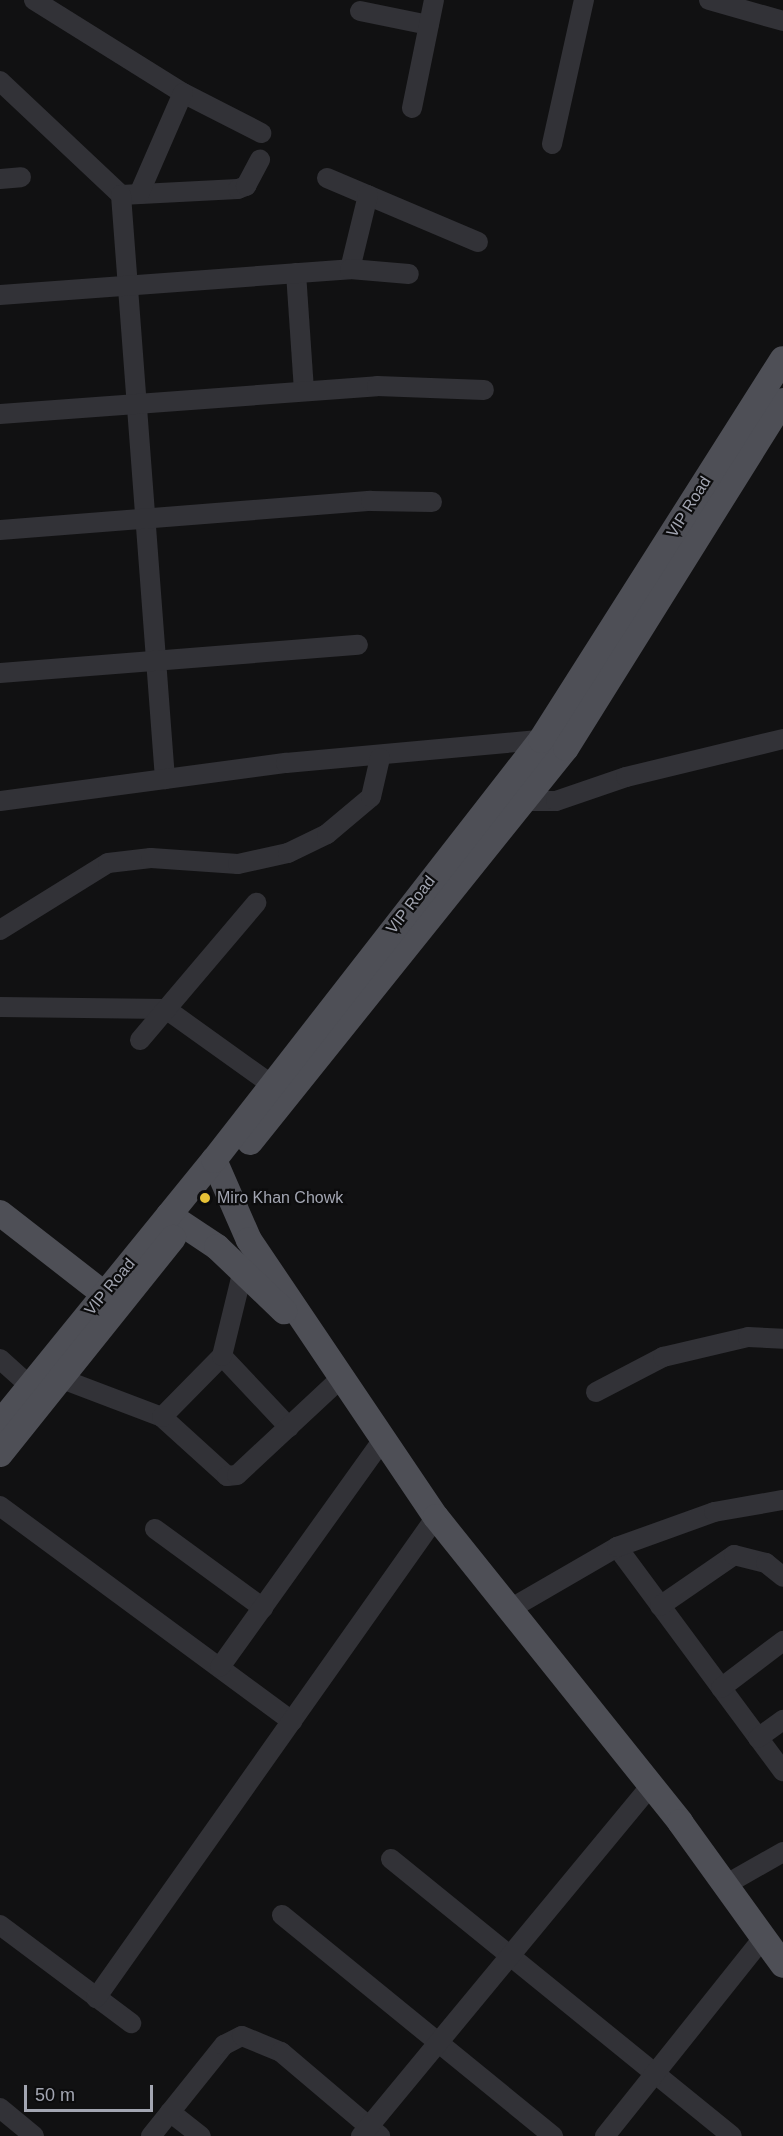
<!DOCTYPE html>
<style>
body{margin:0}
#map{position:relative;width:783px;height:2136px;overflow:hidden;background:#111112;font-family:Helvetica,sans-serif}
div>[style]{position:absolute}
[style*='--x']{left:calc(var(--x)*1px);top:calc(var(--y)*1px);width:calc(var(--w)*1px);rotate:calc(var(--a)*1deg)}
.minor>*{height:20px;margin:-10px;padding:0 10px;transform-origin:10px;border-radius:10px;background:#323237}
.major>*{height:26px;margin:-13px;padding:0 13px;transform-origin:13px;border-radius:13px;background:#4e4f56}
.dots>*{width:16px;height:16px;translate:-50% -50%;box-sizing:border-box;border:3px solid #0c0c0d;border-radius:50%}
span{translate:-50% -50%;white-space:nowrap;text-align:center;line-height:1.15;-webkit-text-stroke:4.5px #0c0c0d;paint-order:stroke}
.street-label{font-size:16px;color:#a3a6b2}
.poi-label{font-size:16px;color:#a3a6b2}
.left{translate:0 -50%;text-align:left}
.scale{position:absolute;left:24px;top:2085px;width:129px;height:27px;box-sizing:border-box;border:3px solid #a3a6b2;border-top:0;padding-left:8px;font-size:18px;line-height:21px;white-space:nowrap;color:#a3a6b2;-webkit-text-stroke:4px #0c0c0d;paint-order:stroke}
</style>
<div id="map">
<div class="minor">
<i style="--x:34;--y:0;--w:176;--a:32"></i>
<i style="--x:183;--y:93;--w:88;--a:27.1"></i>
<i style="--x:709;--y:0;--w:77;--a:15.8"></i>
<i style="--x:360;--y:11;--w:70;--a:11.5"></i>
<i style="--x:0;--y:81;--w:166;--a:43.3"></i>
<i style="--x:121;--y:195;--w:117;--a:-2.9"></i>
<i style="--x:238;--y:189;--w:9;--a:-21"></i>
<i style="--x:246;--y:186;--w:30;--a:-62"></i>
<i style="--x:412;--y:108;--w:110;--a:-78.5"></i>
<i style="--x:552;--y:144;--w:148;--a:-77.5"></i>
<i style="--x:327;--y:178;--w:164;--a:23"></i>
<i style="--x:0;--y:179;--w:21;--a:-5"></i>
<i style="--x:139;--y:194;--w:110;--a:-66.5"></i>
<i style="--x:121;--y:195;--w:586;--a:85.69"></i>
<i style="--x:350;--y:269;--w:76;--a:-76.3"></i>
<i style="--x:296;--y:273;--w:118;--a:86.1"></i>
<i style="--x:0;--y:295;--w:351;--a:-4.2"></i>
<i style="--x:350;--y:269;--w:59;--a:4.8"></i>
<i style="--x:0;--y:414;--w:378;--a:-4.2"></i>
<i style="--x:377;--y:386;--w:107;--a:2.1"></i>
<i style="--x:0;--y:530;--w:372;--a:-4.5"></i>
<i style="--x:371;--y:501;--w:61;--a:0.9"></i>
<i style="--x:0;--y:673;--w:359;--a:-4.5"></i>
<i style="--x:0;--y:801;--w:289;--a:-7.6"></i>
<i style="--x:286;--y:763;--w:256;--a:-5.2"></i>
<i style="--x:513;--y:801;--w:43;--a:0"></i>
<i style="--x:556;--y:801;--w:74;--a:-18.9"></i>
<i style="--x:626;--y:777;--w:162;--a:-13.6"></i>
<i style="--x:0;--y:930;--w:127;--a:-31.8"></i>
<i style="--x:108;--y:863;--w:43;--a:-6.6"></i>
<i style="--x:151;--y:858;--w:87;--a:3.9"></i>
<i style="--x:238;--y:864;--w:51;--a:-12.4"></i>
<i style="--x:288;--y:853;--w:43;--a:-26"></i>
<i style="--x:327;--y:834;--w:57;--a:-40.1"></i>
<i style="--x:371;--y:797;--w:40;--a:-77"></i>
<i style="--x:0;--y:1007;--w:166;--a:0.7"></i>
<i style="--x:166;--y:1009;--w:130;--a:35.6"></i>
<i style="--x:140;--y:1040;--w:180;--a:-49.7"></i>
<i style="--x:222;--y:1356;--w:98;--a:46.7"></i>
<i style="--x:0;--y:1359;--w:39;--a:42"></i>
<i style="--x:62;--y:1379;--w:107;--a:20.8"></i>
<i style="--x:162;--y:1417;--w:88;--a:42.2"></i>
<i style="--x:227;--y:1476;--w:10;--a:-6"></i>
<i style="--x:237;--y:1475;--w:145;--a:-43"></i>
<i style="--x:596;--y:1392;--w:76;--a:-27.6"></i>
<i style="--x:663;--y:1357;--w:87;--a:-13.2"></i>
<i style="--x:748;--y:1337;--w:35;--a:3"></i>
<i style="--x:162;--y:1417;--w:86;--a:-45.5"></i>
<i style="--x:222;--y:1356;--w:89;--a:-76.3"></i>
<i style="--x:0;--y:1506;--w:363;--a:36.4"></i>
<i style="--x:155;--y:1529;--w:134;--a:36.2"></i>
<i style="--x:617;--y:1547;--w:279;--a:53.5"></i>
<i style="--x:660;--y:1606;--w:90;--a:-34.6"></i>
<i style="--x:734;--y:1555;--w:33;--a:14"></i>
<i style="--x:766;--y:1563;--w:22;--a:39"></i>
<i style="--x:510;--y:1609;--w:124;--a:-30.1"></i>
<i style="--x:617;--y:1547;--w:103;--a:-19.8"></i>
<i style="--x:714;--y:1512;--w:70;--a:-9.9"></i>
<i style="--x:220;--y:1667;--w:282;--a:-54.4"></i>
<i style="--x:721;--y:1688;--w:78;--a:-37.2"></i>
<i style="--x:758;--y:1738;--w:31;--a:-36"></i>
<i style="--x:391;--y:1859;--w:439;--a:39.1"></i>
<i style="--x:725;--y:1885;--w:67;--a:-29.6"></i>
<i style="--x:282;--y:1915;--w:350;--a:39.2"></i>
<i style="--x:0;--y:1925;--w:164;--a:36.8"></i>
<i style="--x:96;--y:1998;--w:589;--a:-54.75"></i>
<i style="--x:0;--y:2108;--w:44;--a:39.5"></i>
<i style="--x:170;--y:2112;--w:39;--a:38"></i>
<i style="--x:151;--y:2136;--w:117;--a:-51.3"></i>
<i style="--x:224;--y:2045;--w:20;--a:-27"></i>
<i style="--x:242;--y:2036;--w:42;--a:22.3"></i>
<i style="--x:281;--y:2052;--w:130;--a:40.3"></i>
<i style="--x:361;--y:2136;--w:455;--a:-50.4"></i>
<i style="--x:605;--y:2136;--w:253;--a:-51.4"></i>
</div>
<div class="major">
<i style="--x:250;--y:1142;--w:505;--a:-51.27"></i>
<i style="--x:566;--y:748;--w:409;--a:-58"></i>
<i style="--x:214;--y:1160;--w:87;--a:66.4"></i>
<i style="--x:249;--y:1240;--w:334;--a:56"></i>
<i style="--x:436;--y:1517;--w:391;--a:51.3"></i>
<i style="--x:680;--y:1822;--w:176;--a:54.2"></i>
<i style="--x:0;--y:1213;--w:150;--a:37.9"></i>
<i style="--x:169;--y:1215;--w:58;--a:33.7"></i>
<i style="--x:217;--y:1247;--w:93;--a:43.7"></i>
<i style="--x:0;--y:1423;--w:339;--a:-50.9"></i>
<i style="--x:214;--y:1160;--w:532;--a:-52.1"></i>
<i style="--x:541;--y:740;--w:451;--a:-57.6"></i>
<i style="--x:0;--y:1454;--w:277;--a:-51.3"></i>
</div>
<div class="dots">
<i style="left:205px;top:1198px;background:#e6c136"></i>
</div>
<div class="street-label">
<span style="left:689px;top:507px;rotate:-58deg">VIP Road</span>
<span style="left:411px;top:905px;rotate:-52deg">VIP Road</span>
<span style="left:110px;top:1287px;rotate:-50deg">VIP Road</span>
</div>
<div class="poi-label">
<span class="left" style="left:217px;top:1198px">Miro Khan Chowk</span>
</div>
<div class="scale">50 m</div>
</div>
